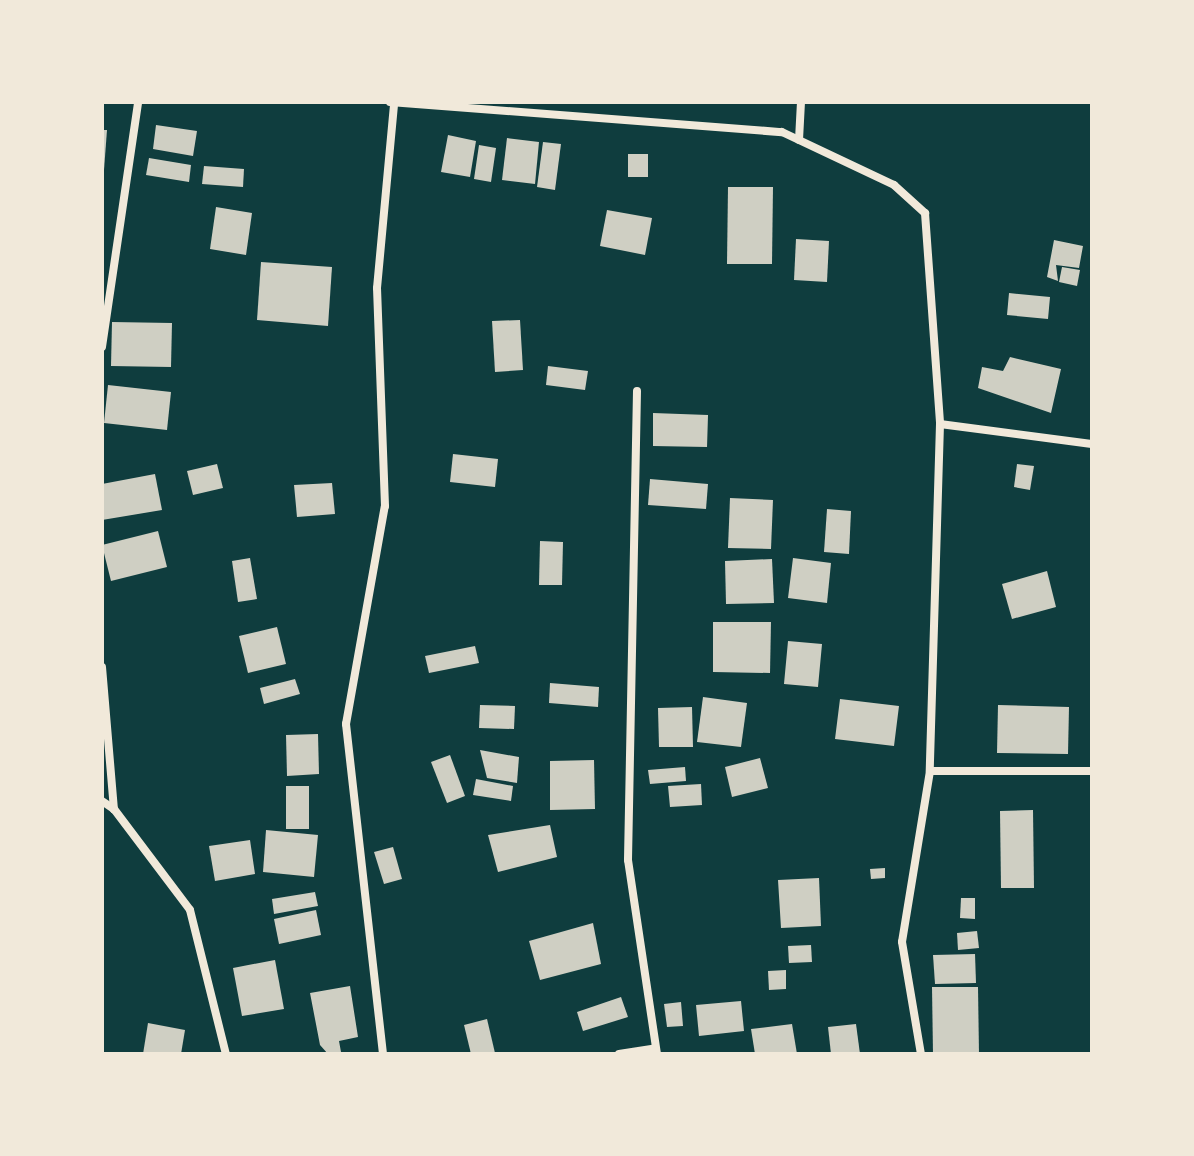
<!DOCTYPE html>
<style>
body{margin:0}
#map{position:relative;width:1194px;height:1156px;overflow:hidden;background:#0f3d3e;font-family:"Work Sans",sans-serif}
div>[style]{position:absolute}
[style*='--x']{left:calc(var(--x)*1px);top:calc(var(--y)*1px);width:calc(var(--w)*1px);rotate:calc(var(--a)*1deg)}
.building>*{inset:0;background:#cfcfc3}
.minor>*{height:8px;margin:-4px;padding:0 4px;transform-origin:4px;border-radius:4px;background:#f1e9da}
span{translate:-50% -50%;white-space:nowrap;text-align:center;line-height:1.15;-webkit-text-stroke:6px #f1e9da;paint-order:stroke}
.frame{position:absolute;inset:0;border:104px solid #f1e9da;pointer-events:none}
</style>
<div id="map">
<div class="building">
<i style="clip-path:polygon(156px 125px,197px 131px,193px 156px,153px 149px)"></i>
<i style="clip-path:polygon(102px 130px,107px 130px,104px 170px,102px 170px)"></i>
<i style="clip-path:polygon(448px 135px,476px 141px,470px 177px,441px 172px)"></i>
<i style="clip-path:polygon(507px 138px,539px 142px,535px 184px,502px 180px)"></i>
<i style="clip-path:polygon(543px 142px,561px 144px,555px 190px,537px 187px)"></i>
<i style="clip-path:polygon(479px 145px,496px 148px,491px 182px,474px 179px)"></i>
<i style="clip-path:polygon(628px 154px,648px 154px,648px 177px,628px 177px)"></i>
<i style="clip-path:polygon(149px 158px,191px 165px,189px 182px,146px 175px)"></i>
<i style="clip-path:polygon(204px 166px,244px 169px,243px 187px,202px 184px)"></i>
<i style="clip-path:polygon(728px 187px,773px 187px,772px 264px,727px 264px)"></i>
<i style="clip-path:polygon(216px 207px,252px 213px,246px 255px,210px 249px)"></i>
<i style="clip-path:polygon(607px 210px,652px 218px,645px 255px,600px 246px)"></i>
<i style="clip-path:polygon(796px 239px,829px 241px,827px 282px,794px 280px)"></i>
<i style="clip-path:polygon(1054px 240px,1083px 246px,1079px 268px,1056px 265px,1058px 281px,1047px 277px)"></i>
<i style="clip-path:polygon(261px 262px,332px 267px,328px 326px,257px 320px)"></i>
<i style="clip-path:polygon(1062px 267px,1080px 270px,1077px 286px,1059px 282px)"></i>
<i style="clip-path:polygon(1009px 293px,1050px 297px,1048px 319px,1007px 315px)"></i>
<i style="clip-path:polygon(520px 320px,523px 370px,495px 372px,492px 321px)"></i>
<i style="clip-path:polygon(112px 322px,172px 323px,171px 367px,111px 366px)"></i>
<i style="clip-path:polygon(1010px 357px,1061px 369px,1051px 413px,978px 388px,982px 367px,1003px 371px)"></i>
<i style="clip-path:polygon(548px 366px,588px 371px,585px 390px,546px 385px)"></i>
<i style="clip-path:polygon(108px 385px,171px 392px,167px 430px,104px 423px)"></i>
<i style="clip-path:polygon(653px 413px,708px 415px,707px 447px,653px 446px)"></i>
<i style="clip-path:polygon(453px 454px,498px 459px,495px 487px,450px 482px)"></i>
<i style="clip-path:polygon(217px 464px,223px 488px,193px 495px,187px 471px)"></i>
<i style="clip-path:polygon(1017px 464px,1034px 466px,1030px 490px,1014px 487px)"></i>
<i style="clip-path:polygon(155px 474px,162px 510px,102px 520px,102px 484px)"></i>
<i style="clip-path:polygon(650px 479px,708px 484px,706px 509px,648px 505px)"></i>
<i style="clip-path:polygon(332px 483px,335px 514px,297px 517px,294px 485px)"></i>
<i style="clip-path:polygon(730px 498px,773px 500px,771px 549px,728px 548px)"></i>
<i style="clip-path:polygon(827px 509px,851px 511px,849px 554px,824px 552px)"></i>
<i style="clip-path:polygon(158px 531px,167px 567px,111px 581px,102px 545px)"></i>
<i style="clip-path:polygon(540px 541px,563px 542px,562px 585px,539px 585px)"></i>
<i style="clip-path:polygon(250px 558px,257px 599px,238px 602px,232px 561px)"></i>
<i style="clip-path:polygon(793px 558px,831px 563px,827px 603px,788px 598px)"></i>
<i style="clip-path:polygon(772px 559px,774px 603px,726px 604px,725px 561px)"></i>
<i style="clip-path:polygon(1047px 571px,1056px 607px,1012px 619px,1002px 584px)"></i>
<i style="clip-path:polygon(713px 622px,771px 622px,770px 673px,713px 672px)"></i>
<i style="clip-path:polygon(277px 627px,286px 664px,248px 673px,239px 636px)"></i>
<i style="clip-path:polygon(788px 641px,822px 644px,818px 687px,784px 684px)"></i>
<i style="clip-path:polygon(475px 646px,479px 663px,429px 673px,425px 656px)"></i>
<i style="clip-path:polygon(295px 679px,300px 694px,264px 704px,260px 688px)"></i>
<i style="clip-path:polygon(550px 683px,599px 687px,598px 707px,549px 703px)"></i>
<i style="clip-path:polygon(703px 697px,747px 703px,741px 747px,697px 742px)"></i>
<i style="clip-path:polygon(840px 699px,899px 706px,894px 746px,835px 739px)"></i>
<i style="clip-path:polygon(480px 705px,515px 706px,514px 729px,479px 728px)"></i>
<i style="clip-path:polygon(998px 705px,1069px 707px,1068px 754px,997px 753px)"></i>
<i style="clip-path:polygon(692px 707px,693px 747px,659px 747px,658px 708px)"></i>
<i style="clip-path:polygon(318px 734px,319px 774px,287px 776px,286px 735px)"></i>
<i style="clip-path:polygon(480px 750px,519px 757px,517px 783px,487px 778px)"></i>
<i style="clip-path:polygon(450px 755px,465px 796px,447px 803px,431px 762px)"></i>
<i style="clip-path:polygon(760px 758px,768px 788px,732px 797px,725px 767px)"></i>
<i style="clip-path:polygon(594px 760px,595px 809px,550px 810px,550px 761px)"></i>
<i style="clip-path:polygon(685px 767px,686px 781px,650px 784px,648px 770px)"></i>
<i style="clip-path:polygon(476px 779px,513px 786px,511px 801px,473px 795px)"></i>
<i style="clip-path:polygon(701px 784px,702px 805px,670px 807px,668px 786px)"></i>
<i style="clip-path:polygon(286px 786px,309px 786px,309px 829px,286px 829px)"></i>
<i style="clip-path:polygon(1033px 810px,1034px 888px,1001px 888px,1000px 811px)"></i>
<i style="clip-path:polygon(550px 825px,557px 857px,498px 872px,488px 835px)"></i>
<i style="clip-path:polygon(266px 830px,318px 835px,314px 877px,263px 872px)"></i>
<i style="clip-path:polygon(250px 840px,255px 874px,215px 881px,209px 846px)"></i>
<i style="clip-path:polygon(393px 847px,402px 879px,384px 884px,374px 852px)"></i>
<i style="clip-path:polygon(885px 868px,885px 878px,871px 879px,870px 869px)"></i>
<i style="clip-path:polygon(819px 878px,821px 926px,781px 928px,778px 880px)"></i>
<i style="clip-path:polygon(315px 892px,318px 906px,274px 914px,272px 899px)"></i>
<i style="clip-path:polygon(961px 898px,975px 898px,975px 919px,960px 918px)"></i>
<i style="clip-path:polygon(316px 910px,321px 935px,279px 944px,274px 919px)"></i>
<i style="clip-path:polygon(593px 923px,601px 964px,540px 980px,529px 941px)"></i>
<i style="clip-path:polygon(977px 931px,979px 948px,958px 950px,957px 933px)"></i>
<i style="clip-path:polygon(811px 945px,812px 962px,789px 963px,788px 946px)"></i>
<i style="clip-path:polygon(975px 954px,976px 983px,935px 984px,933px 955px)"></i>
<i style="clip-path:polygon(275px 960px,284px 1009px,242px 1016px,233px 968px)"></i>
<i style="clip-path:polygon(786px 970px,786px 989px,769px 990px,768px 971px)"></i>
<i style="clip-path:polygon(350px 986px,358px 1037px,339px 1041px,341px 1052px,328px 1054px,320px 1045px,310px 993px)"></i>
<i style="clip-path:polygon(932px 987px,978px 987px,979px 1054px,933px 1054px)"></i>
<i style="clip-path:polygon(621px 997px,628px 1017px,583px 1031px,577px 1012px)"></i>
<i style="clip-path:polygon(741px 1001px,744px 1031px,699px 1036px,696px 1005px)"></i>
<i style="clip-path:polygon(681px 1002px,683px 1026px,667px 1027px,664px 1004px)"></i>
<i style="clip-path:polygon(487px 1019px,495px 1053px,471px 1054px,464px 1025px)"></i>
<i style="clip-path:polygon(148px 1023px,185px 1030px,181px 1054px,143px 1054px)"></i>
<i style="clip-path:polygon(792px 1024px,797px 1054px,755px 1054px,751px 1029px)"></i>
<i style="clip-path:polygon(856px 1024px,860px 1054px,831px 1054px,828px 1027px)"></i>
</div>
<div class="minor">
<i style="--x:390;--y:102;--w:393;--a:4.4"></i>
<i style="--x:782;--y:132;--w:124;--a:25.3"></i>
<i style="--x:894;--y:185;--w:42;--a:42.1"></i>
<i style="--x:925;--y:213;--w:212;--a:85.9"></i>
<i style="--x:940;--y:424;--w:347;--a:91.7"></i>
<i style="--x:930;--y:771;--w:173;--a:99.3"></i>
<i style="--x:902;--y:942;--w:114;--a:80.4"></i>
<i style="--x:799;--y:140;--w:38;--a:-87"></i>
<i style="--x:102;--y:347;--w:248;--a:-81.6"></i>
<i style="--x:637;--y:391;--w:469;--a:91.1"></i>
<i style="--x:628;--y:860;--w:196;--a:81.5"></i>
<i style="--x:940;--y:424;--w:153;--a:7.5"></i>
<i style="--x:102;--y:667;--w:143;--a:85.2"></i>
<i style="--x:114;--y:809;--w:126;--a:53"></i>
<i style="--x:190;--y:910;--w:148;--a:76"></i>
<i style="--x:930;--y:771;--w:162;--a:0"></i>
<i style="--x:102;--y:801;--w:14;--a:34"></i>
<i style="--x:383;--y:1054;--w:332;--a:-96.4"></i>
<i style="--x:346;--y:724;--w:221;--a:-79.9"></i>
<i style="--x:385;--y:506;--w:218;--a:-92.1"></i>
<i style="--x:377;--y:288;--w:186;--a:-84.7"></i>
<i style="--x:619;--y:1054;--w:36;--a:-9"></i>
</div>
<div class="frame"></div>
</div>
